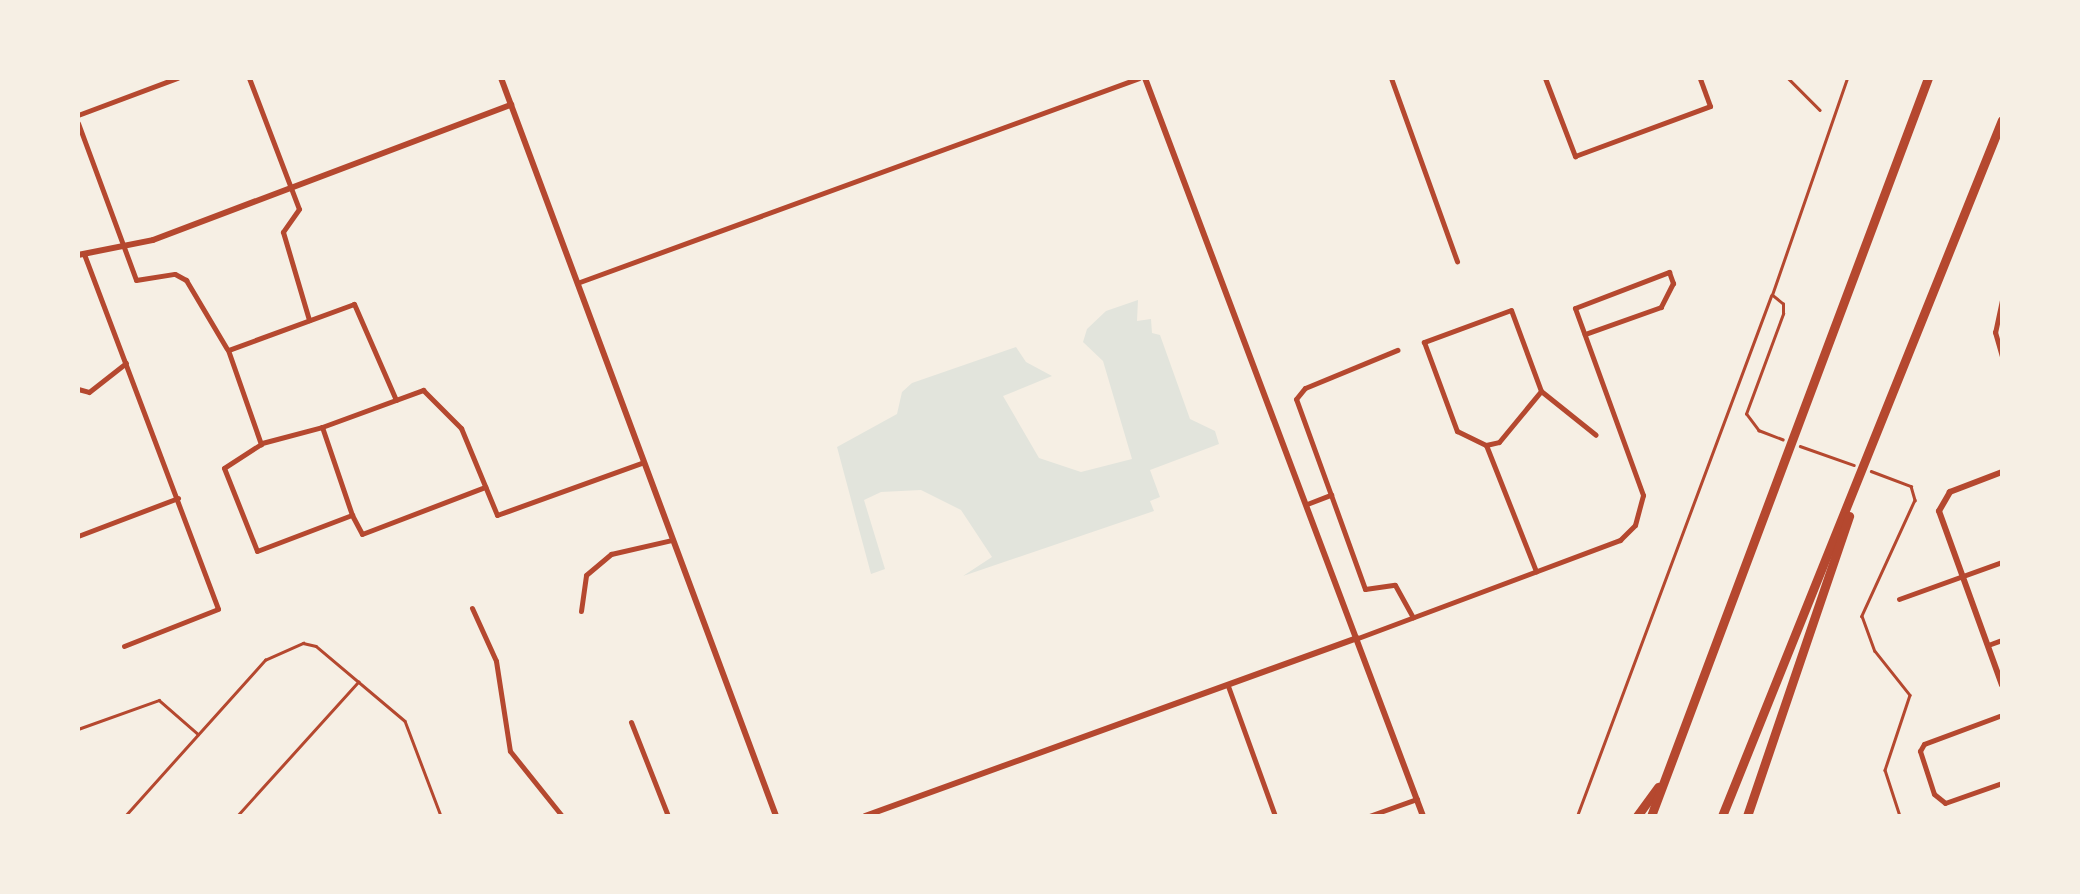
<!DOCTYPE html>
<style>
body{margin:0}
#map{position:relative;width:2080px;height:894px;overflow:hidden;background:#f6efe4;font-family:Lato,sans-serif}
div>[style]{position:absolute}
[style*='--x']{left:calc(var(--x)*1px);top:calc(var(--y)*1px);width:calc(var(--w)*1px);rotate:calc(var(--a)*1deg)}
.green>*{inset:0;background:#e2e4dc}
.path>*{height:2.5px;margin:-1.25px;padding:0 1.25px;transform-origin:1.25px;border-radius:1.25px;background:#b5482f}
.service>*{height:2.5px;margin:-1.25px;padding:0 1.25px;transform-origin:1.25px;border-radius:1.25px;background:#b5482f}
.minor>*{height:5px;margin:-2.5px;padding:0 2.5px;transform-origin:2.5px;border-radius:2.5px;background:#b5482f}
.tertiary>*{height:6px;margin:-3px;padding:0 3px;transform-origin:3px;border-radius:3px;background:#b5482f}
.motorway>*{height:9px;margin:-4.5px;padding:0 4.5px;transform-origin:4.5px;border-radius:4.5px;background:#b5482f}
span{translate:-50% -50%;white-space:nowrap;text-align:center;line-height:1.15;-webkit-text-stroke:8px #f6efe4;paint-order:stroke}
.frame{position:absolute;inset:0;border:80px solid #f6efe4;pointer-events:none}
</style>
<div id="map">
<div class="green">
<i style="clip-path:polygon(1138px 300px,1137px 321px,1151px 319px,1152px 333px,1160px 335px,1190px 419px,1215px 431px,1219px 444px,1150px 470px,1160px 497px,1150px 501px,1154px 511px,963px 576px,992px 557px,961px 510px,921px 490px,881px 492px,864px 500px,885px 569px,871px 574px,837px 447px,897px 414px,902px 392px,912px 383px,1016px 347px,1026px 362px,1052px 376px,1003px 396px,1039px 458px,1081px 472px,1132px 459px,1103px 361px,1083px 342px,1087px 329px,1106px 311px)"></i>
</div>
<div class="path">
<i style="--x:1788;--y:78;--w:45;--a:45"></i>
<i style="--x:1783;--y:440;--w:26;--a:-159"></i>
<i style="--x:1759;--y:431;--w:21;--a:-127"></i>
<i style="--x:1746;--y:414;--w:107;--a:-69.7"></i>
<i style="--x:1783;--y:314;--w:10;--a:-90"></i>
<i style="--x:1783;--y:304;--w:14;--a:-141"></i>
<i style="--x:1772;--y:295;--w:230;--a:-70.9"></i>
<i style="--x:1800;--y:446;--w:57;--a:19.4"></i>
<i style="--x:1871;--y:471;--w:43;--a:20.6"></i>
<i style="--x:1911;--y:486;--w:15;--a:74"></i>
<i style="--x:1915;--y:500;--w:128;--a:114.6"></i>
<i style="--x:1862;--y:616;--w:37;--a:70"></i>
<i style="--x:1875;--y:651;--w:56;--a:51.5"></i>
<i style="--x:1910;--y:695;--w:79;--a:108.4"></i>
<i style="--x:1885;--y:770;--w:48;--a:71.9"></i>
<i style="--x:1577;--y:816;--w:555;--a:-69.54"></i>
</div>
<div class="service">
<i style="--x:78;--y:729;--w:86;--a:-19.7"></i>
<i style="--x:159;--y:700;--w:52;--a:41.1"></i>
<i style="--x:125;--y:816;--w:210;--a:-48.1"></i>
<i style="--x:265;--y:660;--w:42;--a:-24.1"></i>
<i style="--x:303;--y:643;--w:13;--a:13"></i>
<i style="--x:316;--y:646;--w:116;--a:40.1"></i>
<i style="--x:405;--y:721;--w:102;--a:69.2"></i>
<i style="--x:237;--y:816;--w:181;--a:-47.9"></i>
</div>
<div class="minor">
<i style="--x:249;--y:78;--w:140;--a:69.1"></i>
<i style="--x:299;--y:209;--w:28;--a:125"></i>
<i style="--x:283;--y:232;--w:92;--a:73.5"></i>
<i style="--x:1391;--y:78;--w:195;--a:70.2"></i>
<i style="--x:1545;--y:78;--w:84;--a:69"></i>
<i style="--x:1575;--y:156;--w:144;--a:-20.3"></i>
<i style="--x:1710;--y:106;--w:30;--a:-110"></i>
<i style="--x:78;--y:115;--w:106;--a:-20.5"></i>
<i style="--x:78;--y:123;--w:167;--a:69.7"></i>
<i style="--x:136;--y:280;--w:39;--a:-9"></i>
<i style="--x:175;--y:274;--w:13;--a:29"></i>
<i style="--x:186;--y:280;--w:80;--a:59.3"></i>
<i style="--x:84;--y:254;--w:379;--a:69.3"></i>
<i style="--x:218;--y:609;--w:101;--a:158.5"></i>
<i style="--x:577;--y:283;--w:598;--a:-20.04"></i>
<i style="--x:2002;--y:300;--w:33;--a:102"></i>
<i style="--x:1995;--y:332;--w:25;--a:74"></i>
<i style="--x:78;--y:389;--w:11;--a:15"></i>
<i style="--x:89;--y:392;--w:47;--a:-38.1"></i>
<i style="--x:1541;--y:391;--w:70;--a:38.7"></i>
<i style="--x:396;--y:400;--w:105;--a:-113.6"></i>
<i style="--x:354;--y:304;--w:134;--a:159.9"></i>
<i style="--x:228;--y:350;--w:100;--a:70.7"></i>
<i style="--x:261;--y:444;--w:44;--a:147"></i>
<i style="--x:224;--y:468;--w:89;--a:68.3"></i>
<i style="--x:257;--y:551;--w:102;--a:-20.8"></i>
<i style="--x:352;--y:515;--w:93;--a:-108.8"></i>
<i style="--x:322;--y:427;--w:108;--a:-20.1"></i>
<i style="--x:423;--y:390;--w:54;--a:45"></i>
<i style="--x:461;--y:428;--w:94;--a:67.5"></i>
<i style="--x:497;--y:515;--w:156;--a:-19.8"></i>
<i style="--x:262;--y:443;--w:62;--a:-14.9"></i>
<i style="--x:1486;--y:445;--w:13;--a:-13"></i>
<i style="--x:1499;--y:442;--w:66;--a:-50.5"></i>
<i style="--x:1541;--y:391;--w:86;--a:-110.3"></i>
<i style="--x:1511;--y:310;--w:93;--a:159.8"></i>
<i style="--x:1424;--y:342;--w:95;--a:69.7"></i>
<i style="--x:1457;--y:431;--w:32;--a:26"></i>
<i style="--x:1486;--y:445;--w:136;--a:68.4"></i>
<i style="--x:1331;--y:495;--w:102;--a:-110"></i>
<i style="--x:1296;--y:399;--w:14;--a:-51"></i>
<i style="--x:1305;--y:388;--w:100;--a:-22.4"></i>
<i style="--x:1307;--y:504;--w:26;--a:-21"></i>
<i style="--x:1331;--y:495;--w:100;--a:70.1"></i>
<i style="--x:1365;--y:589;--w:30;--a:-8"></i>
<i style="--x:1395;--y:585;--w:37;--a:61"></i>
<i style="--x:353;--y:517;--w:19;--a:62"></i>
<i style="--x:362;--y:534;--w:132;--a:-20.9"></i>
<i style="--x:78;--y:536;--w:107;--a:-20.8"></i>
<i style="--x:1899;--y:599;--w:109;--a:-19.8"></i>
<i style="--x:472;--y:608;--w:58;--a:65.6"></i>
<i style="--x:496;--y:661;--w:91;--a:81.2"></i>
<i style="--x:510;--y:751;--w:83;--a:51.3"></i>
<i style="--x:581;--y:611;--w:36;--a:-82"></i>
<i style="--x:586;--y:575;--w:33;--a:-40"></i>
<i style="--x:611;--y:554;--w:63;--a:-12.9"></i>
<i style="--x:1358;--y:638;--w:280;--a:-20.5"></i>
<i style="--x:1620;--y:540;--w:21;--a:-45"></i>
<i style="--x:1635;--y:525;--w:31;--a:-75"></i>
<i style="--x:1643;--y:495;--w:199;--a:-110"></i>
<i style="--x:1575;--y:308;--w:101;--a:-21"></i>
<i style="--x:1669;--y:272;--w:12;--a:70"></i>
<i style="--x:1673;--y:283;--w:27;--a:117"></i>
<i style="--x:1661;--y:307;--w:81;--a:160.4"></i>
<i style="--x:1988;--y:645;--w:15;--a:-20"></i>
<i style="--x:1228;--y:686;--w:138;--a:70.1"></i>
<i style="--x:2002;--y:715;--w:83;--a:159.6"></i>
<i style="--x:1924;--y:744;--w:8;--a:120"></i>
<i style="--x:1920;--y:751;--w:45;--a:72"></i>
<i style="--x:1934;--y:794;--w:14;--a:39"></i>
<i style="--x:1945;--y:803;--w:60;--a:-19.3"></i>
<i style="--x:631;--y:722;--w:101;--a:68.5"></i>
<i style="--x:1369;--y:816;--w:51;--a:-19.5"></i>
</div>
<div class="tertiary">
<i style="--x:501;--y:78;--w:788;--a:69.56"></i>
<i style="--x:1145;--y:78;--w:789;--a:69.36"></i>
<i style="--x:78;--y:255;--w:76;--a:-11.3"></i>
<i style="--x:153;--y:240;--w:383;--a:-20.7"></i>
<i style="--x:2002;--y:472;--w:56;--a:159"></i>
<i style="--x:1950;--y:492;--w:22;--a:120"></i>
<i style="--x:1939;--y:511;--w:185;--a:70.1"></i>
<i style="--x:865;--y:816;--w:523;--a:-19.89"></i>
</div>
<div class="motorway">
<i style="--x:1637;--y:816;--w:36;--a:-54"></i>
<i style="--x:1651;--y:816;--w:788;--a:-69.43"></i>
<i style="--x:1722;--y:816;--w:750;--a:-68.09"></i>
<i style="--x:1747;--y:816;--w:317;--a:-71.2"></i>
</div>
<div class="frame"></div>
</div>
